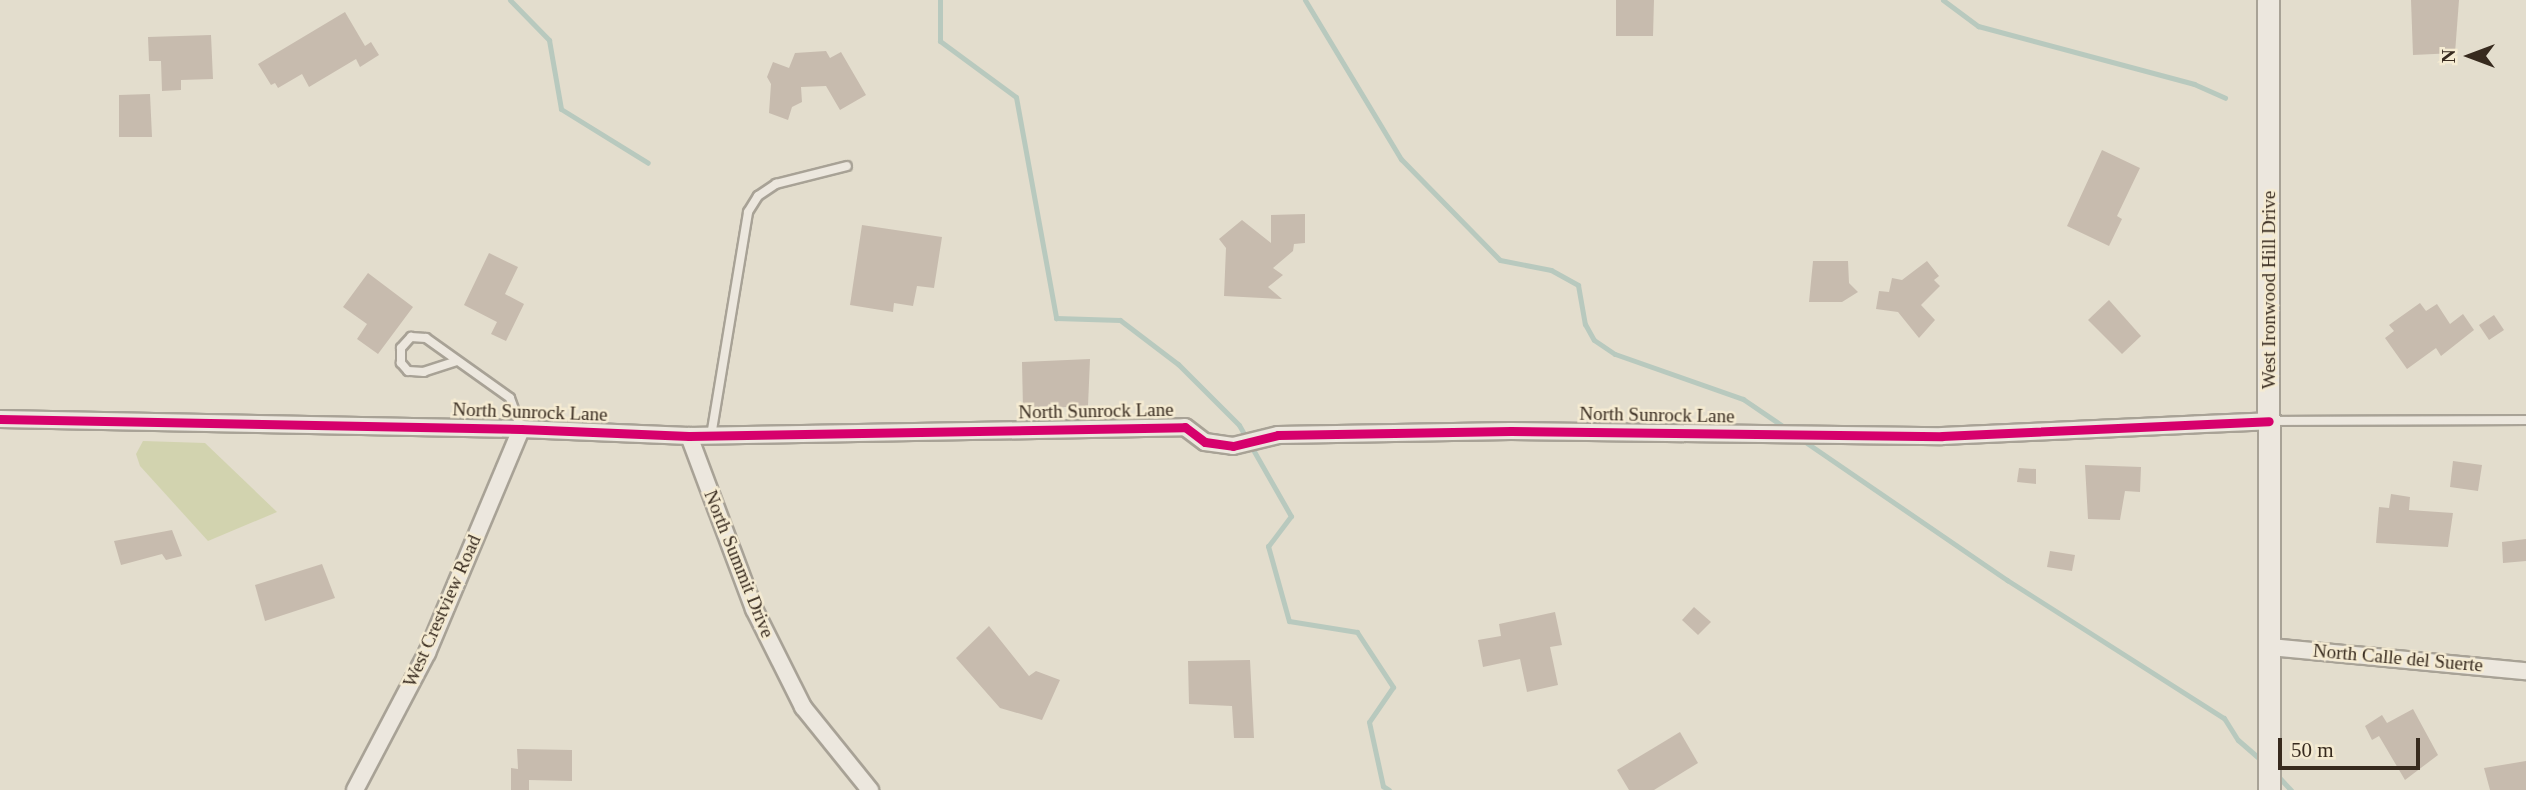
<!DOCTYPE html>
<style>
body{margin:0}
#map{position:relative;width:2526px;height:790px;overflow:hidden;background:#e3ddcd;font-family:"Times New Roman",serif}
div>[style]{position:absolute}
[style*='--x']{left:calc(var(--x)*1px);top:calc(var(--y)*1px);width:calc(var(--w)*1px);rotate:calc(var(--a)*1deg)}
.green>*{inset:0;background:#d2d3af}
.stream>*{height:5px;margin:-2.5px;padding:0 2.5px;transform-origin:2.5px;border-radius:2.5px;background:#b8c9be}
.building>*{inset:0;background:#c7bbae}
.roads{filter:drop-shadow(2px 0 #a8a296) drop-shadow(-2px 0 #a8a296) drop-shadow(0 2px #a8a296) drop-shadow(0 -2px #a8a296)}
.service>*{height:8px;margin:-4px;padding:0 4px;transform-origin:4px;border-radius:4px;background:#ece7de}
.minor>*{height:16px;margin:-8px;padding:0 8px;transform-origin:8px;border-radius:8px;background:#ece7de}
.tertiary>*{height:21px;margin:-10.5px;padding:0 10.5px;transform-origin:10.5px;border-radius:10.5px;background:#ece7de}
.cycleway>*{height:9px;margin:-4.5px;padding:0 4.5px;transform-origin:4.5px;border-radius:4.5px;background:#d6006c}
span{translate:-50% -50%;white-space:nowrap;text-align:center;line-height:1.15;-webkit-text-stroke:5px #f5ebd2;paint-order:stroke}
.street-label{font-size:19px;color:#372a1e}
.north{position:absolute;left:2435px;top:21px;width:70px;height:70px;-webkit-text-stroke:5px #f5ebd2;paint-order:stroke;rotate:270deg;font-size:19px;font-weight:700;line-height:28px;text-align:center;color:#372a1e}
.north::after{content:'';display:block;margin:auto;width:24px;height:32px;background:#372a1e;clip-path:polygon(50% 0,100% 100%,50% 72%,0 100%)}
.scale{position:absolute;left:2278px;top:738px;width:142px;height:32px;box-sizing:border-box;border:4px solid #372a1e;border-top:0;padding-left:9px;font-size:21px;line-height:24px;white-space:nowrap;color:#372a1e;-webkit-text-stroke:5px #f5ebd2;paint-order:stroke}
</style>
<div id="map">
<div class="green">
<i style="clip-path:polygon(143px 441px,205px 443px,277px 512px,208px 541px,140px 466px,136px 454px)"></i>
</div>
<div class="stream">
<i style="--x:510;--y:0;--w:56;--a:45.7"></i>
<i style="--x:549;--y:40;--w:70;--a:80.1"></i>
<i style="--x:561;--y:109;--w:102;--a:31.8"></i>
<i style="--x:940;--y:0;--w:41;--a:90"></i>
<i style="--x:940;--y:41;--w:94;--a:36.4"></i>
<i style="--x:1016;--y:97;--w:225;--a:79.7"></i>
<i style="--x:1056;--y:318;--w:64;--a:1.8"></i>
<i style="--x:1120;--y:320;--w:73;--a:37.2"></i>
<i style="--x:1178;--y:364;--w:86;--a:45"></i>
<i style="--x:1239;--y:425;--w:105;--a:60.3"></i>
<i style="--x:1291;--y:516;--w:38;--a:127"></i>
<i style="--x:1268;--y:546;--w:78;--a:74.4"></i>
<i style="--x:1289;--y:621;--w:69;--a:9.2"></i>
<i style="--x:1357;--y:632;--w:66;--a:56.8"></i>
<i style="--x:1393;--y:687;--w:42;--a:124.4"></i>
<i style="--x:1369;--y:722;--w:66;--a:77.7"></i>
<i style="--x:1383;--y:786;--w:7;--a:34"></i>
<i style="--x:1305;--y:0;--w:186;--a:58.9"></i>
<i style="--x:1401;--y:159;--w:141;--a:45.6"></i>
<i style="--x:1500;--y:260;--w:52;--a:11.1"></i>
<i style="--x:1551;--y:270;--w:31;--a:29"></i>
<i style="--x:1578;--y:285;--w:40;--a:80"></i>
<i style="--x:1585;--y:324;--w:18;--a:61"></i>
<i style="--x:1594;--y:340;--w:25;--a:34"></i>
<i style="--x:1615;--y:354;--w:136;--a:19.4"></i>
<i style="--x:1743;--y:399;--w:53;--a:34.3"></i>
<i style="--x:1943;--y:0;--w:44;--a:36.6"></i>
<i style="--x:1978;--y:26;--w:224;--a:15"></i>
<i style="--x:2194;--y:84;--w:34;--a:24"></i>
<i style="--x:1801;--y:439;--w:250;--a:34.4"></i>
<i style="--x:2007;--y:580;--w:257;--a:32.5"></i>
<i style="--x:2224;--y:718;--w:26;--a:58"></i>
<i style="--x:2238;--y:740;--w:32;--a:41"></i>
<i style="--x:2274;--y:772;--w:25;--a:47"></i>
</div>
<div class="building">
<i style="clip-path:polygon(1616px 0,1654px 0,1653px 36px,1616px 36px)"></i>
<i style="clip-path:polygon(2411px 0,2459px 0,2455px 53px,2413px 55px)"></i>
<i style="clip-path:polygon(345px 12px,365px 46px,371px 42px,379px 55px,360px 67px,356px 59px,309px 87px,302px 74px,278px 88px,275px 83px,271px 85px,258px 64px)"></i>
<i style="clip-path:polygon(211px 35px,213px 79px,181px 80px,181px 90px,162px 91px,161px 61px,149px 61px,148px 37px)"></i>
<i style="clip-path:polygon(826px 51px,830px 58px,841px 52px,866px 95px,840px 110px,826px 86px,801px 87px,802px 102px,792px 107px,788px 120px,769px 113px,771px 84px,767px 77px,773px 62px,789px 68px,795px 53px)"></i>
<i style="clip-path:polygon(150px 94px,152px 137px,119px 137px,119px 95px)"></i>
<i style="clip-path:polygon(2102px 150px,2140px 168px,2117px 216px,2122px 219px,2109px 246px,2067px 226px)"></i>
<i style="clip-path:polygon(1305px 214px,1305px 243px,1294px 244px,1293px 251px,1273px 268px,1283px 275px,1268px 287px,1282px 299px,1224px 296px,1226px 248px,1219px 239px,1242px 220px,1271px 243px,1271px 215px)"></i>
<i style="clip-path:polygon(862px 225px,942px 237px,934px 288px,917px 286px,913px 306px,894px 303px,893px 312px,850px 305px)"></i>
<i style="clip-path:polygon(489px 253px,518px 267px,505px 294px,524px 304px,506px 341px,491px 334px,497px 322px,464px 305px)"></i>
<i style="clip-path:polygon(1813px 261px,1848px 261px,1849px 283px,1858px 292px,1842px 302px,1809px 302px)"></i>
<i style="clip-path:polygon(1927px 261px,1939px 276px,1934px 280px,1940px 286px,1921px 305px,1935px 320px,1919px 338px,1898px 312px,1876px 309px,1879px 291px,1889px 292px,1892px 278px,1902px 280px)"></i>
<i style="clip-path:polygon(368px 273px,413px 307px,378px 354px,357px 339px,367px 324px,343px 307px)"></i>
<i style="clip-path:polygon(2109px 300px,2141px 336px,2122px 354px,2088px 320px)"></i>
<i style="clip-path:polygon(2420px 303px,2426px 311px,2437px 304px,2450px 324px,2463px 314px,2474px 330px,2441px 356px,2436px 348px,2407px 369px,2385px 338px,2394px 331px,2389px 325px)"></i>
<i style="clip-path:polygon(2494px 315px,2504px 330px,2489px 340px,2479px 325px)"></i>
<i style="clip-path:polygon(1090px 359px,1088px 406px,1023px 409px,1022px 362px)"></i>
<i style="clip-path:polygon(2453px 461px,2482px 465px,2478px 491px,2450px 487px)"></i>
<i style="clip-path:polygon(2085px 465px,2141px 467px,2140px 492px,2125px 491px,2120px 520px,2088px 519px)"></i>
<i style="clip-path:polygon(2019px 468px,2036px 469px,2036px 484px,2017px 482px)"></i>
<i style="clip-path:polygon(2391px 494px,2410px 497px,2409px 510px,2453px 513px,2448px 547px,2376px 543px,2379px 507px,2389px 508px)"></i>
<i style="clip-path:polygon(172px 530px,182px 556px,166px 560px,162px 554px,121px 565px,114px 541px)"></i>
<i style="clip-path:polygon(2526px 539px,2526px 561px,2503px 563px,2502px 542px)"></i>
<i style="clip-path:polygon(2050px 551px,2075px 555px,2072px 571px,2047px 567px)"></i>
<i style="clip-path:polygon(322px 564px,335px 598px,265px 621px,255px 585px)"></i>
<i style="clip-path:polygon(1694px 607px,1711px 622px,1698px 635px,1682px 620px)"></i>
<i style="clip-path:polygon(1555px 612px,1562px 645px,1550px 647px,1558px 685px,1527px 692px,1520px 659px,1483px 667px,1478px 640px,1501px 636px,1499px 624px)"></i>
<i style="clip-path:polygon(989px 626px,1029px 676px,1036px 671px,1060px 680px,1042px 720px,1000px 708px,956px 658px)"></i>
<i style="clip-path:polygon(1250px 660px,1254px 738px,1234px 738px,1232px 706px,1189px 704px,1188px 661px)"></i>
<i style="clip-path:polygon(2413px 709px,2438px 755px,2405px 780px,2379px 736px,2372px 740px,2365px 726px,2382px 715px,2387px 723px)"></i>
<i style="clip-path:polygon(1680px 732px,1698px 763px,1654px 790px,1629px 790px,1617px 770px)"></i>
<i style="clip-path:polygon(517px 749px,572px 750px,572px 781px,529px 780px,529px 790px,511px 790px,511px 768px,518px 769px)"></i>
<i style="clip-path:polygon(2526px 761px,2526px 790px,2490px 790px,2484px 768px)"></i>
</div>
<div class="roads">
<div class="service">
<i style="--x:457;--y:361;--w:35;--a:162"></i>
<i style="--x:424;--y:372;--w:16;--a:-176"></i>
<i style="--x:408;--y:371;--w:11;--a:-131"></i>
<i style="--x:401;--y:363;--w:15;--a:-90"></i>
<i style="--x:401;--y:348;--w:15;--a:-48"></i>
<i style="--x:411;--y:337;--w:15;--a:4"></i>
<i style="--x:426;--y:338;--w:103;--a:35.5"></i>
<i style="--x:510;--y:398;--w:33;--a:70"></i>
<i style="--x:2269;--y:421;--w:257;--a:-0.2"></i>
<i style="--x:711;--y:436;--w:227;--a:-80.6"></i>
<i style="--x:748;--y:212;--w:19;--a:-58"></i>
<i style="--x:758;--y:196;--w:22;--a:-34"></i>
<i style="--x:776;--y:184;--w:73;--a:-14.2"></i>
</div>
<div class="minor">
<i style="--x:0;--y:419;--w:521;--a:1.1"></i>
<i style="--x:521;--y:429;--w:168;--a:2.4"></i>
<i style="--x:689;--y:436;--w:496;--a:-1"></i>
<i style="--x:1185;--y:427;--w:25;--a:37"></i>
<i style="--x:1205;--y:442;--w:28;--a:8"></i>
<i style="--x:1233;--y:446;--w:46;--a:-13.7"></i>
<i style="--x:1278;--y:435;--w:233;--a:-1"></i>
<i style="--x:1511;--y:431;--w:431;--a:0.7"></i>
<i style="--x:1942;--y:436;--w:327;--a:-2.6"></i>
<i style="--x:689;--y:436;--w:185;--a:69.4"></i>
<i style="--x:754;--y:609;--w:110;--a:63.4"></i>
<i style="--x:803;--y:707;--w:107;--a:51.1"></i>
<i style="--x:2270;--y:647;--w:257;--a:5.4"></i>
<i style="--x:355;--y:790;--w:155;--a:-62.3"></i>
<i style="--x:427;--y:653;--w:243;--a:-67.2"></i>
</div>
<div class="tertiary">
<i style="--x:2268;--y:0;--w:790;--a:89.93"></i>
</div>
</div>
<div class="cycleway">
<i style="--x:0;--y:419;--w:521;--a:1.1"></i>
<i style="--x:521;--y:429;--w:168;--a:2.4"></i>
<i style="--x:689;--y:436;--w:496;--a:-1"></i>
<i style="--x:1185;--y:427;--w:25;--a:37"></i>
<i style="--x:1205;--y:442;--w:28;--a:8"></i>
<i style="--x:1233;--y:446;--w:46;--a:-13.7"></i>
<i style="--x:1278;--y:435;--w:233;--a:-1"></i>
<i style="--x:1511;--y:431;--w:431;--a:0.7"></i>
<i style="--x:1942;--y:436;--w:327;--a:-2.6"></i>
</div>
<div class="street-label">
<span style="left:2269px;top:290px;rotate:-90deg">West Ironwood Hill Drive</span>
<span style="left:1096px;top:411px;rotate:-1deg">North Sunrock Lane</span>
<span style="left:530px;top:412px;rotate:2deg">North Sunrock Lane</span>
<span style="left:1657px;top:415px;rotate:1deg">North Sunrock Lane</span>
<span style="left:739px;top:564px;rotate:68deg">North Summit Drive</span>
<span style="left:442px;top:611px;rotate:-66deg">West Crestview Road</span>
<span style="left:2398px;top:658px;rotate:5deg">North Calle del Suerte</span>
</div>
<div class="north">N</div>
<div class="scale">50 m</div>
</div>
